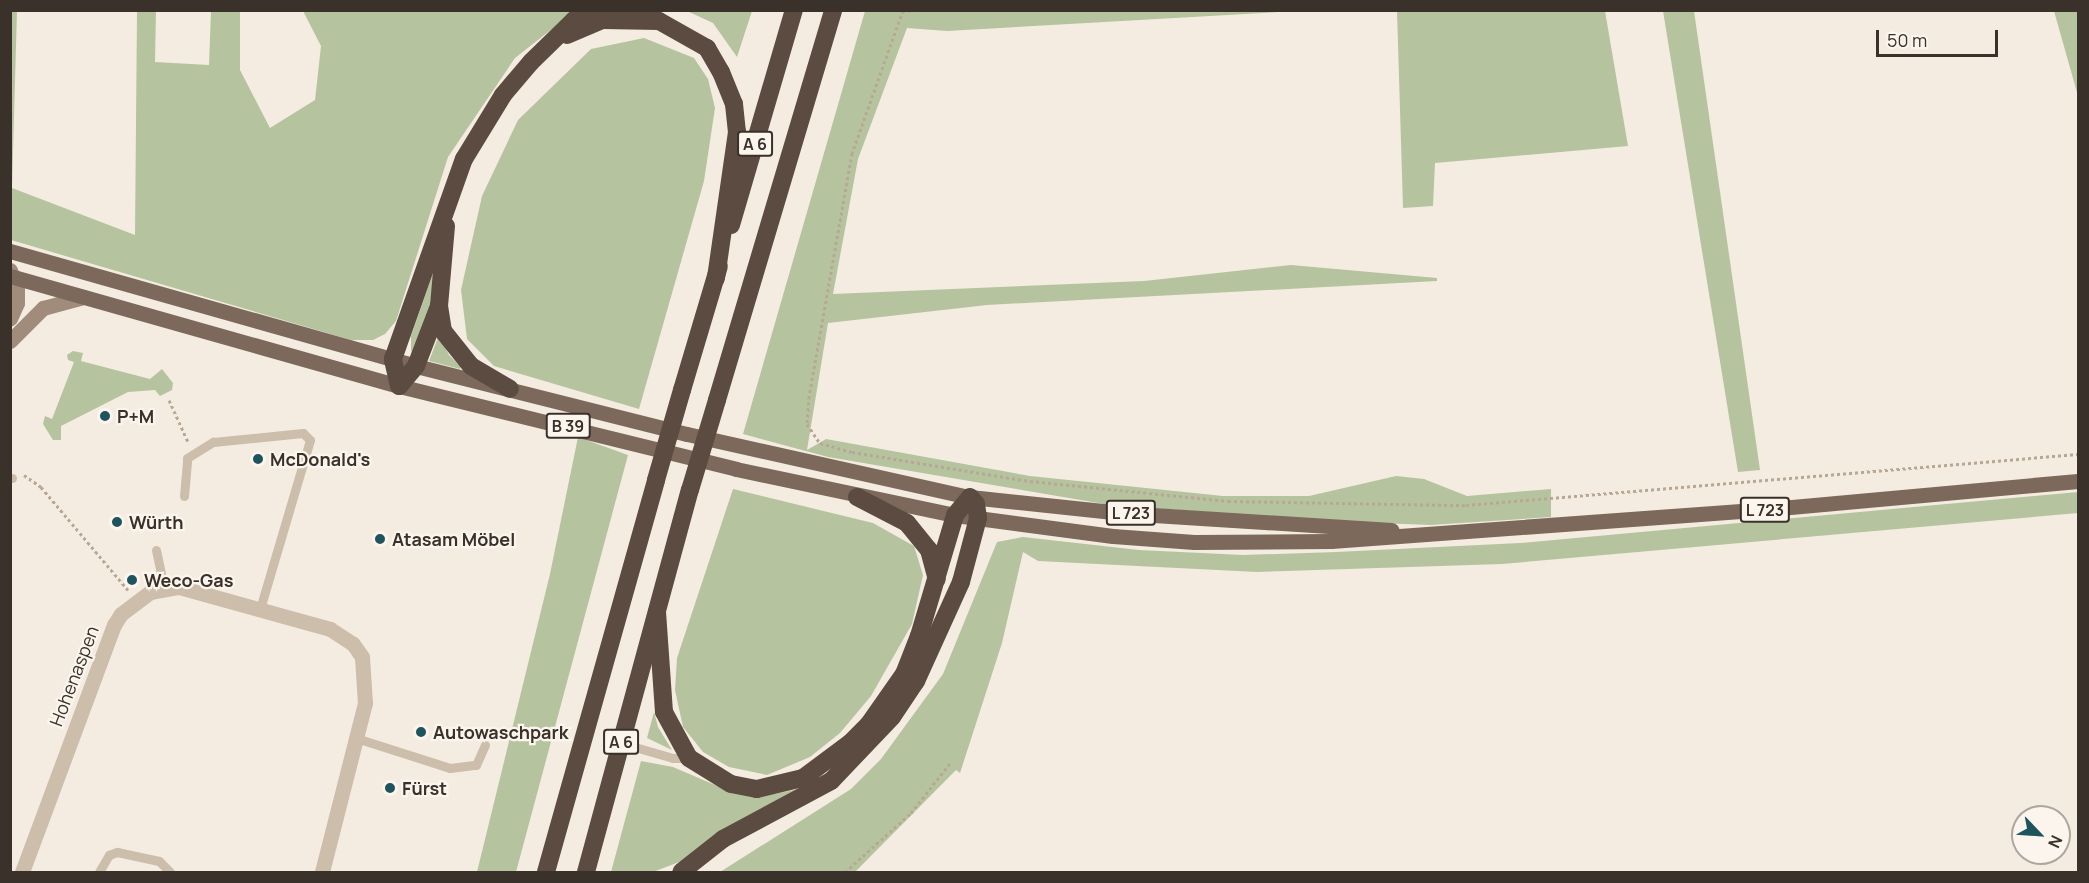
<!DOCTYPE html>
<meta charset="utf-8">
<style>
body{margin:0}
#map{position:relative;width:2089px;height:883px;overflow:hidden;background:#f4ece0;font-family:Manrope,sans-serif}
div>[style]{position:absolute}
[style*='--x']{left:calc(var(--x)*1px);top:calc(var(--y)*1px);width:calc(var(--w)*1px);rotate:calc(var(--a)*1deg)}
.green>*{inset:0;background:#b5c49f}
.path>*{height:3px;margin-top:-1.5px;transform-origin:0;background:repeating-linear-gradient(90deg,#b9a795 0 3px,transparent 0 6px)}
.lane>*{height:9px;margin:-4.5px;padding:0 4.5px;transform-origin:4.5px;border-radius:4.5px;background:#cdbdab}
.street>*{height:15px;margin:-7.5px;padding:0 7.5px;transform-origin:7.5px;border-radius:7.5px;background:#cdbdab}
.secondary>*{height:15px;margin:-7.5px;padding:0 7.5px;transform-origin:7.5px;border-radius:7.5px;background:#a18c7c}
.primary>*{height:15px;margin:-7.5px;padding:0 7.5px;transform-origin:7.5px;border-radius:7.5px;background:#7c695b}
.highway>*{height:18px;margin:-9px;padding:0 9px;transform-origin:9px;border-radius:9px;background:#5b4b41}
.highway-bridge>*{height:18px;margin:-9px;padding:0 9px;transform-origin:9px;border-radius:9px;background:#5b4b41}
.dots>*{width:16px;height:16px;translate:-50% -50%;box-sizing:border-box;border:3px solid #fbf5ed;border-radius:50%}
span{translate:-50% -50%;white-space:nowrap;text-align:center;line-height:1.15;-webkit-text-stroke:4.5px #fbf5ed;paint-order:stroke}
.shield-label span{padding:2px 4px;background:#fbf5ed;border:2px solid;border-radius:4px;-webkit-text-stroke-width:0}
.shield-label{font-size:16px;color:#3a312a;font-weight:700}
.poi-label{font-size:18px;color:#3a312a;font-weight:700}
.left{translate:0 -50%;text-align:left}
.street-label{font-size:18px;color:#3a312a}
.frame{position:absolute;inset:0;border:12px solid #3a312a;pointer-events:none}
.north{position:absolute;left:2011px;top:805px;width:60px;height:60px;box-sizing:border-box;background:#fbf5ed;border:2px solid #aea79f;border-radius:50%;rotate:115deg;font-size:16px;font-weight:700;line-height:24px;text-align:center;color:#3a312a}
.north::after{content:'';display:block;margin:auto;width:21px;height:27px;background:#1e545d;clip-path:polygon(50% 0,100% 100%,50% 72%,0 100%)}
.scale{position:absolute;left:1876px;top:30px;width:122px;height:27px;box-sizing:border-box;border:3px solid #3a312a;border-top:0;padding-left:8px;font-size:18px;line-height:21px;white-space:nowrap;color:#3a312a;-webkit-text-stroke:4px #fbf5ed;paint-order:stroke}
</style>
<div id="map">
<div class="green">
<i style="clip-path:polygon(11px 11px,17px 11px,12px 188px,135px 235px,137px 11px,156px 11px,155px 62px,209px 65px,211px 11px,240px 11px,240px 70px,270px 128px,315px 100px,321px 46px,303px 11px,575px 11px,515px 58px,448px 157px,396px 321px,385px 334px,373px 340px,351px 340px,11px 240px)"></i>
<i style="clip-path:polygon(687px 11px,752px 11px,737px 57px,713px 23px)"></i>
<i style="clip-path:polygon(865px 11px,1296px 11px,947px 31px,907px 28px,858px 159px,833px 294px,1144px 281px,1291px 265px,1437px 278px,1437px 281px,987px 305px,828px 323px,807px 450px,826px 439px,1030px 476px,1223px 496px,1309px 496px,1396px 476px,1424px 479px,1467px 496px,1551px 489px,1551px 517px,1431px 525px,1349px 522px,1110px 505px,828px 457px,743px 434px)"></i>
<i style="clip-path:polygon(1397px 11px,1605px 11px,1628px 146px,1435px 163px,1433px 206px,1403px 208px)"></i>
<i style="clip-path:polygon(1663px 11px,1694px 11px,1760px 470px,1738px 472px)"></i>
<i style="clip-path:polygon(2054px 11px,2078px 11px,2078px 96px)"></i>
<i style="clip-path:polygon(644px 38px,694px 58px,708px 79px,715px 108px,704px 181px,639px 409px,494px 366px,467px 339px,461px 290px,482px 196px,518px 120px,591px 49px)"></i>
<i style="clip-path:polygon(439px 272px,421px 340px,411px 352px,411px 336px,433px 273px)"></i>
<i style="clip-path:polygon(439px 335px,449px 355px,461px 367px,460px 369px,429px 361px)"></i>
<i style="clip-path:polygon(73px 351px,83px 353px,81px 361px,150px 379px,162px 369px,173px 383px,172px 390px,160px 396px,155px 390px,128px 392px,61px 426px,61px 440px,53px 440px,43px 424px,45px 416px,52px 419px,74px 362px,68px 360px,67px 355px)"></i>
<i style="clip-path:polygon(578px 437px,628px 455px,516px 872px,477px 872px,550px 574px)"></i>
<i style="clip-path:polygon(733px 489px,873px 523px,914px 546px,923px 575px,912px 624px,871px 696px,840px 733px,810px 757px,767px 775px,729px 767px,703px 752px,683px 727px,675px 690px,677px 658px)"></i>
<i style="clip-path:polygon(2078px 492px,2078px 513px,1502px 564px,1257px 572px,1038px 561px,1023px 552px,1002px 643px,960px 773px,956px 770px,855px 872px,720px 872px,851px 789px,881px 759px,943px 674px,997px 542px,1023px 537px,1139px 550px,1243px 555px,1336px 552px,1520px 543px)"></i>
<i style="clip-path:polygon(654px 712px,658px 727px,672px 750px,647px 738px)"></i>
<i style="clip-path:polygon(641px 761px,673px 767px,729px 791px,774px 794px,799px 789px,687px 859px,653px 872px,611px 872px)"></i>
</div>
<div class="path">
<i style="--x:903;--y:10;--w:152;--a:109.6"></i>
<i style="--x:852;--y:153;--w:247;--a:100"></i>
<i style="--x:809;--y:396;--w:28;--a:94"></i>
<i style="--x:807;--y:424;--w:23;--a:56"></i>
<i style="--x:820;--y:443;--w:33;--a:16"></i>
<i style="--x:852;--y:452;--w:180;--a:9.3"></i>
<i style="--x:1030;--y:481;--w:199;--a:5.8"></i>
<i style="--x:1228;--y:501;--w:238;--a:1"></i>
<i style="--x:1466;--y:505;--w:614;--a:-4.76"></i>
<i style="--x:2051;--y:10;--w:11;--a:0"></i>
<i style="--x:902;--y:11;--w:18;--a:-3"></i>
<i style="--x:169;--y:400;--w:48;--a:65.6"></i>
<i style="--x:24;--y:475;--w:21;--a:35"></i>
<i style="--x:41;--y:487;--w:135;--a:49.8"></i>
<i style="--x:845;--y:872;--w:89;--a:-41.8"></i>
<i style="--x:911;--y:813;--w:63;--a:-52"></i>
</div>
<div class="lane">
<i style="--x:10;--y:478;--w:2;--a:0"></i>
<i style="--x:184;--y:496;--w:38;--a:-85"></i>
<i style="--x:187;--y:458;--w:31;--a:-32"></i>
<i style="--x:213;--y:442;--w:90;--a:-5.7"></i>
<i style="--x:303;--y:433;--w:10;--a:45"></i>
<i style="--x:310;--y:440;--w:176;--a:106.5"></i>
<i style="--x:156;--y:550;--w:40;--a:78"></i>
<i style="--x:356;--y:738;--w:99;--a:17.7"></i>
<i style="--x:450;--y:768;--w:26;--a:-7"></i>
<i style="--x:476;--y:765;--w:22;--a:-66"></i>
<i style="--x:621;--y:743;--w:54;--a:16.1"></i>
<i style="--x:673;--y:758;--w:16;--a:0"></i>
<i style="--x:99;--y:872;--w:20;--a:-60"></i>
<i style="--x:109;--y:855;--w:9;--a:-21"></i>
<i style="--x:117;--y:852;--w:43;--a:12.1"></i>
<i style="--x:159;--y:861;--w:16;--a:45"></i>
</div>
<div class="street">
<i style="--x:22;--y:872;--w:264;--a:-69.6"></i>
<i style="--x:114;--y:625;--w:13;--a:-58"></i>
<i style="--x:121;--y:614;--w:36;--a:-37"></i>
<i style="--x:150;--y:592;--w:29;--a:-10"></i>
<i style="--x:179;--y:587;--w:157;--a:15.5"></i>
<i style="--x:330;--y:629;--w:27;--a:33"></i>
<i style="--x:353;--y:644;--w:16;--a:55"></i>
<i style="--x:362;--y:657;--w:46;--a:86.3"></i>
<i style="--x:365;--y:703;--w:174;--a:104.3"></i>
</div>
<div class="secondary">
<i style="--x:10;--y:270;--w:20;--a:70"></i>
<i style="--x:17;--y:289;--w:14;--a:90"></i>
<i style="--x:17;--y:303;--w:17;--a:114"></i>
<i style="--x:10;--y:341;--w:47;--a:-45"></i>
<i style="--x:43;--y:308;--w:42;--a:-15"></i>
</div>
<div class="primary">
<i style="--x:10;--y:251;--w:422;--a:15.8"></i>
<i style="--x:416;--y:366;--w:279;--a:14.1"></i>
<i style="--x:687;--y:434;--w:290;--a:12.6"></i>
<i style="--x:970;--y:497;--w:153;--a:6"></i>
<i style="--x:1122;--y:513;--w:270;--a:3.6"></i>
<i style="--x:10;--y:276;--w:404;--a:15.8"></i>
<i style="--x:399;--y:386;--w:347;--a:13.8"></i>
<i style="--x:736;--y:469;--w:224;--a:11.9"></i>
<i style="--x:955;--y:515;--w:159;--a:7.6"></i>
<i style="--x:1113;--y:536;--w:81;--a:4.2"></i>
<i style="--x:1194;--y:542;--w:137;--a:-0.4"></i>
<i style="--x:1331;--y:541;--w:428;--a:-4.2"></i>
<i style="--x:1758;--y:510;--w:321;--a:-5.2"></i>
</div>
<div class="highway">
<i style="--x:567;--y:35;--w:39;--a:-23"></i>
<i style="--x:603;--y:20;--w:56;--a:1"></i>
<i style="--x:659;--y:21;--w:55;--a:29.4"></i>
<i style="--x:707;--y:48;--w:28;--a:60"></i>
<i style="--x:721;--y:72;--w:35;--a:68"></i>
<i style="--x:734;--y:104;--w:28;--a:84"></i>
<i style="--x:737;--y:132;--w:148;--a:98.2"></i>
<i style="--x:731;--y:225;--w:224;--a:-73.7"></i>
<i style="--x:446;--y:226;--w:80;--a:95"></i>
<i style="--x:439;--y:306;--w:25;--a:81"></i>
<i style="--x:443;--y:331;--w:45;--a:51.3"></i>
<i style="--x:471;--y:366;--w:45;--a:30.5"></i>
<i style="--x:439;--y:306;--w:64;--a:111"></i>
<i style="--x:416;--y:366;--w:26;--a:130"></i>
<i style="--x:399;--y:386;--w:28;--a:-103"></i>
<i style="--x:393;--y:359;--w:212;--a:-70.5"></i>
<i style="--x:464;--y:159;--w:75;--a:-58.6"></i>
<i style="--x:503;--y:95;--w:43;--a:-49.7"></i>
<i style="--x:531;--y:62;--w:60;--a:-44.3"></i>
<i style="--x:574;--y:20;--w:19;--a:-32"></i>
<i style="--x:682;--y:390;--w:129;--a:-73.4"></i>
<i style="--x:717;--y:400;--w:407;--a:-73.4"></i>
<i style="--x:857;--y:497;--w:56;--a:27.5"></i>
<i style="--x:907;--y:523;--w:35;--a:51"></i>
<i style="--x:929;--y:550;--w:30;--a:75"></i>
<i style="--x:657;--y:612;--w:100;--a:86"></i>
<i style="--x:664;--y:712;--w:52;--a:61.5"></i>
<i style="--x:689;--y:758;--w:49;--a:31.8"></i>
<i style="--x:731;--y:784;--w:26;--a:11"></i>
<i style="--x:757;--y:789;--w:47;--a:-13.4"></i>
<i style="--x:803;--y:778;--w:59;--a:-36.7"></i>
<i style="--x:850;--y:743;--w:27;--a:-45"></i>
<i style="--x:869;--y:724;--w:61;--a:-55"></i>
<i style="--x:904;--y:674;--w:41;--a:-68.5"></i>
<i style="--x:919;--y:636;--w:126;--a:-73.4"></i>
<i style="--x:955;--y:515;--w:23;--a:-50"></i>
<i style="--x:970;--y:497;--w:9;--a:49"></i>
<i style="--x:976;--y:504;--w:14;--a:82"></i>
<i style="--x:978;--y:518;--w:66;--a:104.9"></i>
<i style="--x:961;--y:582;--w:109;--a:114.4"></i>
<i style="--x:916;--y:681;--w:43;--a:123.7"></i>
<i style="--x:892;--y:717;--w:88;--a:133.6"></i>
<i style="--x:831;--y:781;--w:123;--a:151.8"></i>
<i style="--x:723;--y:839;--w:53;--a:141.8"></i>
<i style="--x:546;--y:872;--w:407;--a:-74.3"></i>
<i style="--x:586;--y:872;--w:396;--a:-74.8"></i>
</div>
<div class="highway-bridge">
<i style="--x:656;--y:480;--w:94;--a:-73.9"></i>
<i style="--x:690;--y:490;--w:94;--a:-73.3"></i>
</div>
<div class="dots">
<i style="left:105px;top:416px;background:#1e545d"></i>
<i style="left:258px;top:459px;background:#1e545d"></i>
<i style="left:117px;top:522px;background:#1e545d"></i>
<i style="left:380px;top:539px;background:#1e545d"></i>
<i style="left:132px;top:580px;background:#1e545d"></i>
<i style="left:421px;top:732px;background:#1e545d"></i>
<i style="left:390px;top:788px;background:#1e545d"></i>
</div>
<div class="shield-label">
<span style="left:755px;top:144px">A 6</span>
<span style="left:568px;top:426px">B 39</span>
<span style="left:1765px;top:510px">L 723</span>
<span style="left:1131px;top:513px">L 723</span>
<span style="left:621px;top:742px">A 6</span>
</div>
<div class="poi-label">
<span class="left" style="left:117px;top:416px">P+M</span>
<span class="left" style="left:270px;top:459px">McDonald's</span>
<span class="left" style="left:129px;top:522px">Würth</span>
<span class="left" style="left:392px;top:539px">Atasam Möbel</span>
<span class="left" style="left:144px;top:580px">Weco-Gas</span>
<span class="left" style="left:433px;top:732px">Autowaschpark</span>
<span class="left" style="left:402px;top:788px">Fürst</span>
</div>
<div class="street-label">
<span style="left:74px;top:676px;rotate:-69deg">Hohenaspen</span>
</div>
<div class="frame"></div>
<div class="north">N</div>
<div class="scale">50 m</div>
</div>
